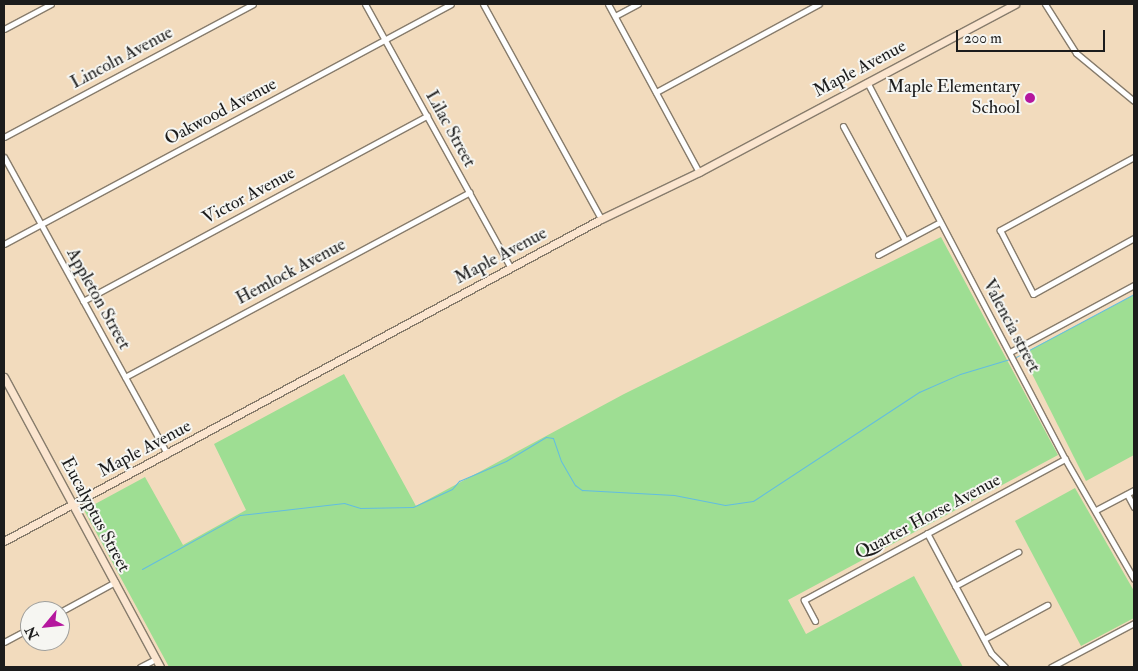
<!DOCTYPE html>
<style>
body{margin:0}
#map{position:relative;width:1138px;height:671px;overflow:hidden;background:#f2dbbd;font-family:"IM FELL Double Pica",serif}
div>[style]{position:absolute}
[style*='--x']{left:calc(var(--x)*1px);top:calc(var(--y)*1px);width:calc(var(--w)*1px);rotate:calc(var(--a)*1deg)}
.green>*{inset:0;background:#9ede93}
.stream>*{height:1px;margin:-0.5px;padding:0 0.5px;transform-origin:0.5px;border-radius:0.5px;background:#62bde0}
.roads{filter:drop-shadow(1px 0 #877c6c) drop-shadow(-1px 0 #877c6c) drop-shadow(0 1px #877c6c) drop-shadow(0 -1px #877c6c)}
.street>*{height:5px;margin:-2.5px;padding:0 2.5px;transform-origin:2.5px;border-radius:2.5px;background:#fff}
.secondary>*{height:7px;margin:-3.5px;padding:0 3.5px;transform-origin:3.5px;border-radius:3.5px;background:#fbe5cf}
.dots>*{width:14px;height:14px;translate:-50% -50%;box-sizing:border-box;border:2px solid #f6f6f2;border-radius:50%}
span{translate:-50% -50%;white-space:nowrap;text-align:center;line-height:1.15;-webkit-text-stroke:4px #f6f6f2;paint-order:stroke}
.street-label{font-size:18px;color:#1c1c1c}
.poi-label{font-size:18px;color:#1c1c1c}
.right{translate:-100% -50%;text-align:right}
.frame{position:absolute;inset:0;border:5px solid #1c1c1c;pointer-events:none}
.north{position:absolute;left:20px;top:601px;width:50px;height:50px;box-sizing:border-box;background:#f6f6f2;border:1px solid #9f9f9c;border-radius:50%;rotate:242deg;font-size:14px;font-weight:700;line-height:20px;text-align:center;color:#1c1c1c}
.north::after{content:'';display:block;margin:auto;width:18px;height:22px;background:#b5179e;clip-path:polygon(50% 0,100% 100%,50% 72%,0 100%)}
.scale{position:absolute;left:956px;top:30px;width:149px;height:22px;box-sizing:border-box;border:2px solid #1c1c1c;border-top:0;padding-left:6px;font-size:15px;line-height:18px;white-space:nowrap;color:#1c1c1c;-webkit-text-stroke:4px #f6f6f2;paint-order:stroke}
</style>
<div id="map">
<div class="green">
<i style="clip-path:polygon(941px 237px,1058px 455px,788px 600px,806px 634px,914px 576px,963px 667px,169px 667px,84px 510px,145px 477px,183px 545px,246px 510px,214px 444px,344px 374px,416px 506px,624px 394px)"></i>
<i style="clip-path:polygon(1134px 295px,1134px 455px,1086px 481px,1022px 354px)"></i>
<i style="clip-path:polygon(1075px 488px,1134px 591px,1134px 618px,1081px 646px,1015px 521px)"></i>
</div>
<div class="stream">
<i style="--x:1014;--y:358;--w:136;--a:-28.1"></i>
<i style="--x:142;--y:569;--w:112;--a:-28.9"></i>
<i style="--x:240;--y:515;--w:105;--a:-6.6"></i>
<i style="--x:344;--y:503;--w:17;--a:17"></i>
<i style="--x:360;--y:508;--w:53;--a:-1.1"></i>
<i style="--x:413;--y:507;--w:43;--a:-24.8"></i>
<i style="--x:452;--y:489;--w:11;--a:-49"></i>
<i style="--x:459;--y:481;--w:51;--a:-23.1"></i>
<i style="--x:506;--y:461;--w:47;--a:-31"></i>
<i style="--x:546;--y:437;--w:7;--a:8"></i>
<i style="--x:553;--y:438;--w:24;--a:71"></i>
<i style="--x:561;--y:461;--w:28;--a:60"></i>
<i style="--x:575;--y:485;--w:9;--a:36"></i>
<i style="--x:582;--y:490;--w:92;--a:3.1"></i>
<i style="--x:674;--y:495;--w:52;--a:11.1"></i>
<i style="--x:725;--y:505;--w:28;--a:-8"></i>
<i style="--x:753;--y:501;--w:199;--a:-33.3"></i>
<i style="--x:919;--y:392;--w:45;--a:-23.7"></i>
<i style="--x:960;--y:374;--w:52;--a:-16.7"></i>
</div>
<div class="roads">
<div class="street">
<i style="--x:365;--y:4;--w:302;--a:61.1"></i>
<i style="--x:483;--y:4;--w:245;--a:61.2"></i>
<i style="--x:608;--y:4;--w:191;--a:61.6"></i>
<i style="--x:1045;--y:4;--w:58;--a:57.7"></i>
<i style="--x:1076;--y:53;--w:75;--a:39.6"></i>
<i style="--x:615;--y:16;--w:26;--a:-28"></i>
<i style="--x:4;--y:29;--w:53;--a:-28"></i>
<i style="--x:867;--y:82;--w:426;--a:62.3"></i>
<i style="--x:1065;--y:459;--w:138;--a:60.1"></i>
<i style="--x:656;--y:92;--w:185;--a:-28.4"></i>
<i style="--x:843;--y:126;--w:130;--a:61.5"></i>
<i style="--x:4;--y:137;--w:282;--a:-28.1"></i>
<i style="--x:4;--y:157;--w:339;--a:61.2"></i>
<i style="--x:1134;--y:157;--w:153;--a:151.4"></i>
<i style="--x:1000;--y:230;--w:72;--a:62.7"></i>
<i style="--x:1033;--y:294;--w:115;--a:-29"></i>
<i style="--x:4;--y:244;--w:507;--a:-28.23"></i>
<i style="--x:878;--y:255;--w:70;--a:-28"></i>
<i style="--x:83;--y:301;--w:391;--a:-28.3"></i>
<i style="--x:1010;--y:352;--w:141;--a:-28.4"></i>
<i style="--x:125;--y:377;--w:391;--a:-28.2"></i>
<i style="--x:1127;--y:494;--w:15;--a:62"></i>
<i style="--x:1096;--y:510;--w:43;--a:-27.8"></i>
<i style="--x:927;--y:533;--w:136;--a:61.9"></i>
<i style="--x:991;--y:653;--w:20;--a:45"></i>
<i style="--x:955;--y:586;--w:72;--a:-28.4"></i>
<i style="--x:60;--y:612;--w:63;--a:-28.6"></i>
<i style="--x:815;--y:621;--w:24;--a:-118"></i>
<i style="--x:804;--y:600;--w:297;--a:-28.4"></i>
<i style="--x:984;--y:639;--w:72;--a:-28.4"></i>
<i style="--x:4;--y:642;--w:30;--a:-28"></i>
<i style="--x:140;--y:667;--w:18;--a:-27"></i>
<i style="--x:1051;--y:667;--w:94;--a:-27.9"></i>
</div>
<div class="secondary">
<i style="--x:4;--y:377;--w:329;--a:61.7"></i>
<i style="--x:4;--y:541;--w:678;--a:-28.34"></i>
<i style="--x:601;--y:219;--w:109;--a:-25.6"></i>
<i style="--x:699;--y:172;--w:358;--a:-28"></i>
</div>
</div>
<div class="dots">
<i style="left:1030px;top:98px;background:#b5179e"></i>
</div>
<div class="street-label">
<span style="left:122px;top:58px;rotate:-28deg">Lincoln Avenue</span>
<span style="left:860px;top:69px;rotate:-28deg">Maple Avenue</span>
<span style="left:221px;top:112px;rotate:-28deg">Oakwood Avenue</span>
<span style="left:450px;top:129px;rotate:61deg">Lilac Street</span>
<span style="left:249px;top:196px;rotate:-28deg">Victor Avenue</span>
<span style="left:501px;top:256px;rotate:-28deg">Maple Avenue</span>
<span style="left:291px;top:272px;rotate:-28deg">Hemlock Avenue</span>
<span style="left:98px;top:299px;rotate:61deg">Appleton Street</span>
<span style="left:1011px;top:326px;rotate:62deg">Valencia street</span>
<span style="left:145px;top:449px;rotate:-28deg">Maple Avenue</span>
<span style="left:95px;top:515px;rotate:62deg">Eucalyptus Street</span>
<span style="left:928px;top:517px;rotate:-28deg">Quarter Horse Avenue</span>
</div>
<div class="poi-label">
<span class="right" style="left:1020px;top:98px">Maple Elementary<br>School</span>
</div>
<div class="frame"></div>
<div class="north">N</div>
<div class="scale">200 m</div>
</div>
